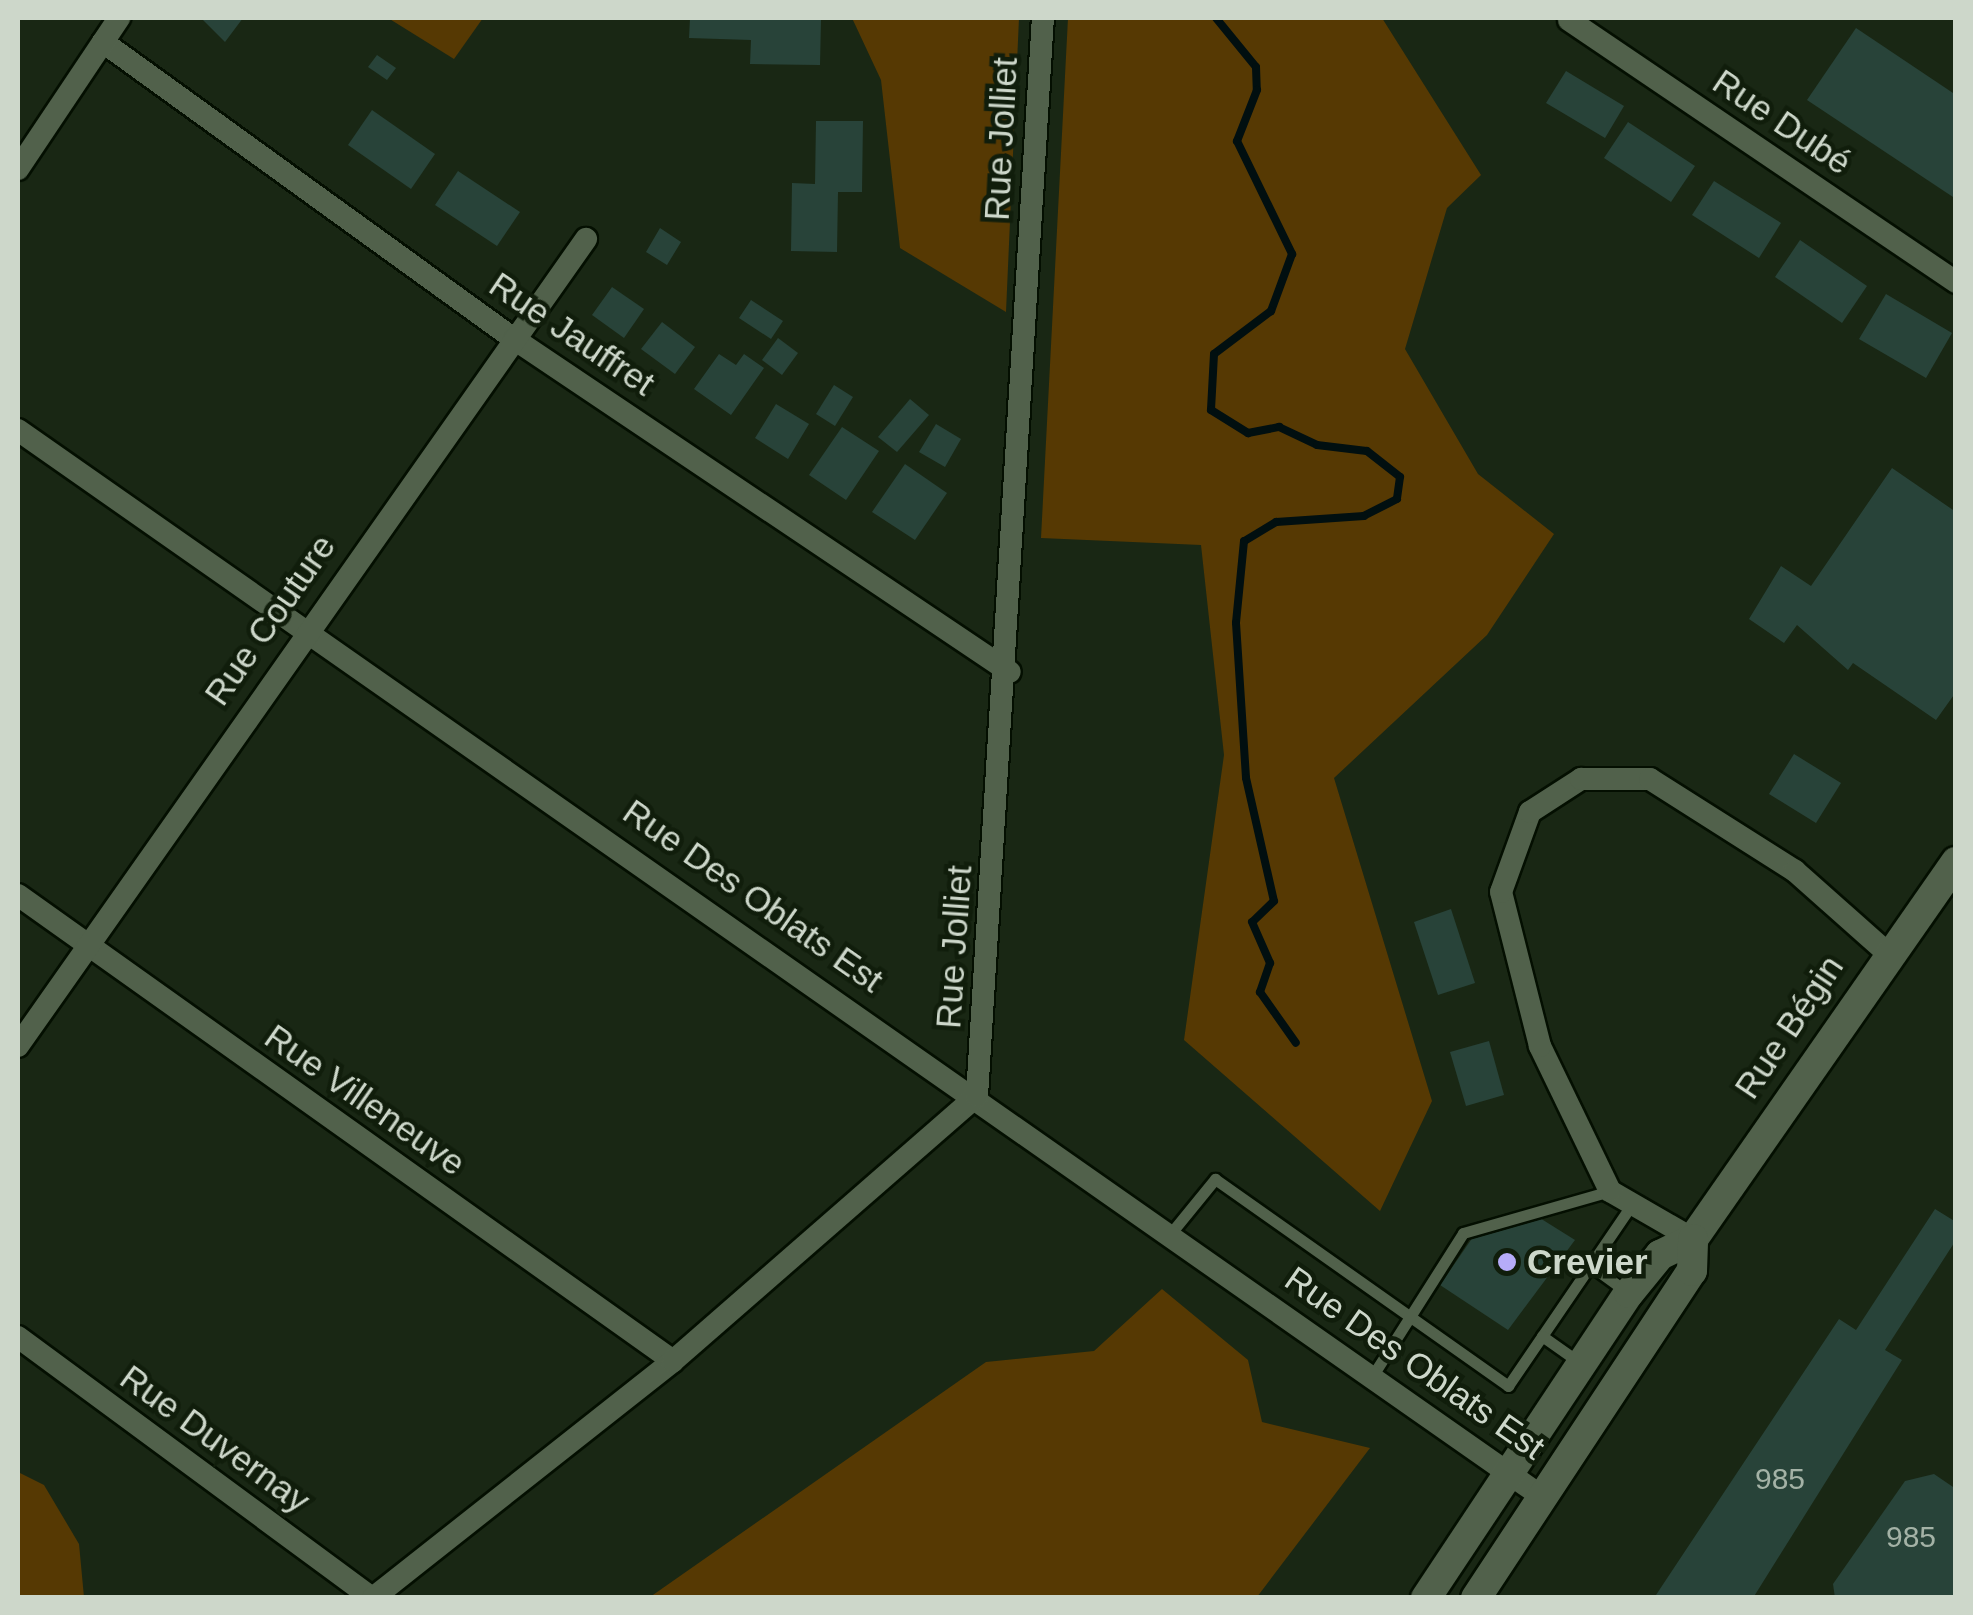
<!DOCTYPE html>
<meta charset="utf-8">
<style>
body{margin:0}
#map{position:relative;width:1973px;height:1615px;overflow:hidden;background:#192714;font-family:Helvetica,sans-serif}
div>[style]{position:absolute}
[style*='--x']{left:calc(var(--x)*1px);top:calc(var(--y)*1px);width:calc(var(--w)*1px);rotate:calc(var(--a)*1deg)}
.green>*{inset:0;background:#563903}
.stream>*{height:8px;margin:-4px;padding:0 4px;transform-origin:4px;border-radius:4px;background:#010f10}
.building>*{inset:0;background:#284339}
.roads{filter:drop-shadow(2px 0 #040f01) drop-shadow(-2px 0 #040f01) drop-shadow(0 2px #040f01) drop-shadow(0 -2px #040f01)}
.lane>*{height:11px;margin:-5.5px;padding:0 5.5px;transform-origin:5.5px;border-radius:5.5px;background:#51614b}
.street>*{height:22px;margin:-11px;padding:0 11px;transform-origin:11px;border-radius:11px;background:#51614b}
.secondary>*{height:30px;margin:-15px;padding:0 15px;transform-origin:15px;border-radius:15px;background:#51614b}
.dots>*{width:28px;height:28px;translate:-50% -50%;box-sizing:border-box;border:5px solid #101d0b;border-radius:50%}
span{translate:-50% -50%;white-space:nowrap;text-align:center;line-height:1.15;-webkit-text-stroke:9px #101d0b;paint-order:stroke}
.number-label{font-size:30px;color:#a4b2a6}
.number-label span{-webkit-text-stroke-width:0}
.street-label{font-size:35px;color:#cdd7ca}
.poi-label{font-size:35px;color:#cdd7ca;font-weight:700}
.left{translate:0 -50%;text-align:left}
.frame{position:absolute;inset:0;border:20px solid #cdd7ca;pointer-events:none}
</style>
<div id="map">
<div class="green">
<i style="clip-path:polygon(388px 18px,483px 18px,454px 59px)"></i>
<i style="clip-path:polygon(852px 18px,1019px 18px,1006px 312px,900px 248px,881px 80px)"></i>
<i style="clip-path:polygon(1068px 18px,1382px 18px,1481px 175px,1447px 208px,1405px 349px,1478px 474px,1554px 534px,1487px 635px,1334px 778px,1432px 1101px,1380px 1211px,1184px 1040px,1224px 755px,1201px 545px,1041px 538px)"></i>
<i style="clip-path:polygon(1162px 1289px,1248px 1360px,1262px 1422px,1370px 1448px,1257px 1597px,650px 1597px,986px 1362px,1094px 1351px)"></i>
<i style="clip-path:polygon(18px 1472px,44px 1485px,79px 1544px,84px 1597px,18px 1597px)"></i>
</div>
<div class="stream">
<i style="--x:1216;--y:18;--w:63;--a:50.8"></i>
<i style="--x:1256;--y:67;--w:23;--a:88"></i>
<i style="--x:1257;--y:90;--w:55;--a:111.4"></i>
<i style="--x:1237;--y:141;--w:126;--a:64"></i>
<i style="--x:1292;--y:254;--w:61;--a:110.2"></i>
<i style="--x:1271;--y:311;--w:71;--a:143"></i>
<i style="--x:1214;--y:354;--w:56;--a:93.1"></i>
<i style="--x:1211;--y:410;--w:44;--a:31.9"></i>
<i style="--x:1248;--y:433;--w:32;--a:-11"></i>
<i style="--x:1279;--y:427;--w:42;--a:25.3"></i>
<i style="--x:1317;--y:445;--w:50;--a:6.8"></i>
<i style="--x:1367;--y:451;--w:42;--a:38.2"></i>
<i style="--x:1400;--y:477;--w:22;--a:98"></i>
<i style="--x:1397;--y:499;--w:37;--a:153"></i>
<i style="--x:1364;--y:516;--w:88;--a:176.1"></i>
<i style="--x:1276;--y:522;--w:37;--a:149"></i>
<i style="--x:1244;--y:541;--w:82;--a:95.6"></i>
<i style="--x:1236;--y:623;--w:155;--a:86.3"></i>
<i style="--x:1246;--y:778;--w:126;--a:77.2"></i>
<i style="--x:1274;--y:901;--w:30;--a:136"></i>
<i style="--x:1252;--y:922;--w:45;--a:66.3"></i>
<i style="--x:1270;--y:963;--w:31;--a:109"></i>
<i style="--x:1260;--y:992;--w:62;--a:54.8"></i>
</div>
<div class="building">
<i style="clip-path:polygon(201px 18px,243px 18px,225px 42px)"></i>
<i style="clip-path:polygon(690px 18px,821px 20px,820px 65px,750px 64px,751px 40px,689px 38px)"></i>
<i style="clip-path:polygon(1856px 28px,1956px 95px,1956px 199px,1807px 100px)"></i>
<i style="clip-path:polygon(377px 55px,396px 68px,387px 80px,368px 67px)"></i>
<i style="clip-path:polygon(1566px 71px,1624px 106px,1605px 138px,1546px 103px)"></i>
<i style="clip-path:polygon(372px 110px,435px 154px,411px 189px,348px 145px)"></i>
<i style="clip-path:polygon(816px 121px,863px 121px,862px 192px,838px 192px,837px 252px,791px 251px,792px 183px,815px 184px)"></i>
<i style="clip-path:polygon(1628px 122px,1695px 166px,1671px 202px,1604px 158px)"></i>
<i style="clip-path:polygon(458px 171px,520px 212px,497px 246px,435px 205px)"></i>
<i style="clip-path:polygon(1714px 181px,1781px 223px,1759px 258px,1692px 215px)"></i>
<i style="clip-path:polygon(660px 228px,681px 242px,667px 265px,646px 252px)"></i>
<i style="clip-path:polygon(1800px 240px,1867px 286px,1842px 323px,1775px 277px)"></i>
<i style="clip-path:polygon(612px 287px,644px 309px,624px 338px,592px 315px)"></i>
<i style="clip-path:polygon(1886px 294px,1952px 333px,1926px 378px,1859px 339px)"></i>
<i style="clip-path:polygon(751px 300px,783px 321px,771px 339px,739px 318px)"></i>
<i style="clip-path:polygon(662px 322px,695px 347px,675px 374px,641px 349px)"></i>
<i style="clip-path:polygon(778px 338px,798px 353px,782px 375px,762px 360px)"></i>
<i style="clip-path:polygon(719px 354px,736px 365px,744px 354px,764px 368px,731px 415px,694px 389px)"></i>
<i style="clip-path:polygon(834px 385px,853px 397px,835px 426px,816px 414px)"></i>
<i style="clip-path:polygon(910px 399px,929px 415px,897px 452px,878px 437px)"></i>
<i style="clip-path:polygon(776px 404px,809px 424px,788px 459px,755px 438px)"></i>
<i style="clip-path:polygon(936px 424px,961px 439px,945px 467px,919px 452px)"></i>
<i style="clip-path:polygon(842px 427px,879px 451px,846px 500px,809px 475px)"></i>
<i style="clip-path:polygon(905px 464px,947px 493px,915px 540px,872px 512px)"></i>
<i style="clip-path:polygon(1892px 468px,1956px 512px,1956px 692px,1936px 720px,1853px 663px,1848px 670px,1797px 625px,1784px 643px,1749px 619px,1781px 566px,1811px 586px)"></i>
<i style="clip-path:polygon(1794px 754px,1841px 783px,1816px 823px,1769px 794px)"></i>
<i style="clip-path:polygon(1451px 909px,1475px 983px,1438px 995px,1414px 922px)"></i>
<i style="clip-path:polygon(1489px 1041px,1504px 1095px,1466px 1106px,1450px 1052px)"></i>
<i style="clip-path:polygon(1935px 1209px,1956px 1222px,1956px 1240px,1885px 1350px,1902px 1360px,1753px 1598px,1654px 1598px,1839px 1319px,1856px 1330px)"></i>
<i style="clip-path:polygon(1535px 1215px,1575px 1240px,1508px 1330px,1440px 1285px,1475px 1234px)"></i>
<i style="clip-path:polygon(1934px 1474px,1956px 1489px,1956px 1598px,1835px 1598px,1833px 1584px,1905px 1481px)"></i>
</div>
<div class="roads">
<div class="lane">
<i style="--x:1171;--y:1233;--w:70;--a:-50.8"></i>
<i style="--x:1215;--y:1179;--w:359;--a:35.2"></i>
<i style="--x:1508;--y:1386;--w:220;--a:-55.7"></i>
<i style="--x:1590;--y:1265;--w:46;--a:36.1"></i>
<i style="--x:1542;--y:1336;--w:45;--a:35.1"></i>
<i style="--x:1373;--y:1375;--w:168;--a:-57.6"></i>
<i style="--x:1463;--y:1233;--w:153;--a:-15.9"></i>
</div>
<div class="street">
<i style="--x:1569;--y:20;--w:467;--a:34.1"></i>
<i style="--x:103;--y:42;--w:507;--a:35.85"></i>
<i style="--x:514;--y:339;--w:597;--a:33.88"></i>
<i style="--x:18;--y:169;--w:182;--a:-56.2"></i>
<i style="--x:18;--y:430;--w:1859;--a:34.99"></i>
<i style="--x:18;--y:895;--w:804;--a:35.43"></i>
<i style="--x:18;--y:1046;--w:987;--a:-54.86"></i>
<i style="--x:1693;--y:1239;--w:96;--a:-150"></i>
<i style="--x:1610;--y:1191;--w:161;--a:-115.8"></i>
<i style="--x:1540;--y:1046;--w:159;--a:-104.2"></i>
<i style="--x:1501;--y:892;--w:85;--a:-70.1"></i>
<i style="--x:1530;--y:812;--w:61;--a:-32.9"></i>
<i style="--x:1581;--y:779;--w:69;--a:0"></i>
<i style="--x:1650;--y:779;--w:172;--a:32.4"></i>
<i style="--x:1795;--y:871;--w:120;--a:41.6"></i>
<i style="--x:18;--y:1337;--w:440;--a:36.4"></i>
<i style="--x:373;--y:1598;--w:382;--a:-38.3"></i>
<i style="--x:673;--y:1361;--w:403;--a:-41.1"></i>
<i style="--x:977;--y:1096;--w:1080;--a:-86.5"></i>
</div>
<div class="secondary">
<i style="--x:1426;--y:1598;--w:366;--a:-56.4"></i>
<i style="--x:1629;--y:1293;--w:49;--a:-50.8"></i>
<i style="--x:1660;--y:1255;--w:37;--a:-26"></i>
<i style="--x:1693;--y:1239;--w:460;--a:-55.1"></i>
<i style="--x:1476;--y:1598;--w:392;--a:-56.6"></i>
<i style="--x:1692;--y:1271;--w:32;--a:-88"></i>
</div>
</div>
<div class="dots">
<i style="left:1507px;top:1262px;background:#b6acf8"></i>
</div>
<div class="number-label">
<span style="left:1780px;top:1479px">985</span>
<span style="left:1911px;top:1537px">985</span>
</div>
<div class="street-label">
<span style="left:1782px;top:122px;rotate:34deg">Rue Dubé</span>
<span style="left:1001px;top:139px;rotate:-87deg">Rue Jolliet</span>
<span style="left:572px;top:334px;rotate:34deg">Rue Jauffret</span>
<span style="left:270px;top:620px;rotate:-55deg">Rue Couture</span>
<span style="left:753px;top:896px;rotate:35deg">Rue Des Oblats Est</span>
<span style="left:954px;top:947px;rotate:-86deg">Rue Jolliet</span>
<span style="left:1789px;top:1027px;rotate:-56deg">Rue Bégin</span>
<span style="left:365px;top:1100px;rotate:35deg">Rue Villeneuve</span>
<span style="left:1415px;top:1363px;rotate:35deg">Rue Des Oblats Est</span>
<span style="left:215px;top:1439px;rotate:36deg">Rue Duvernay</span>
</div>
<div class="poi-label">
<span class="left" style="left:1527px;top:1262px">Crevier</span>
</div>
<div class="frame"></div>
</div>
